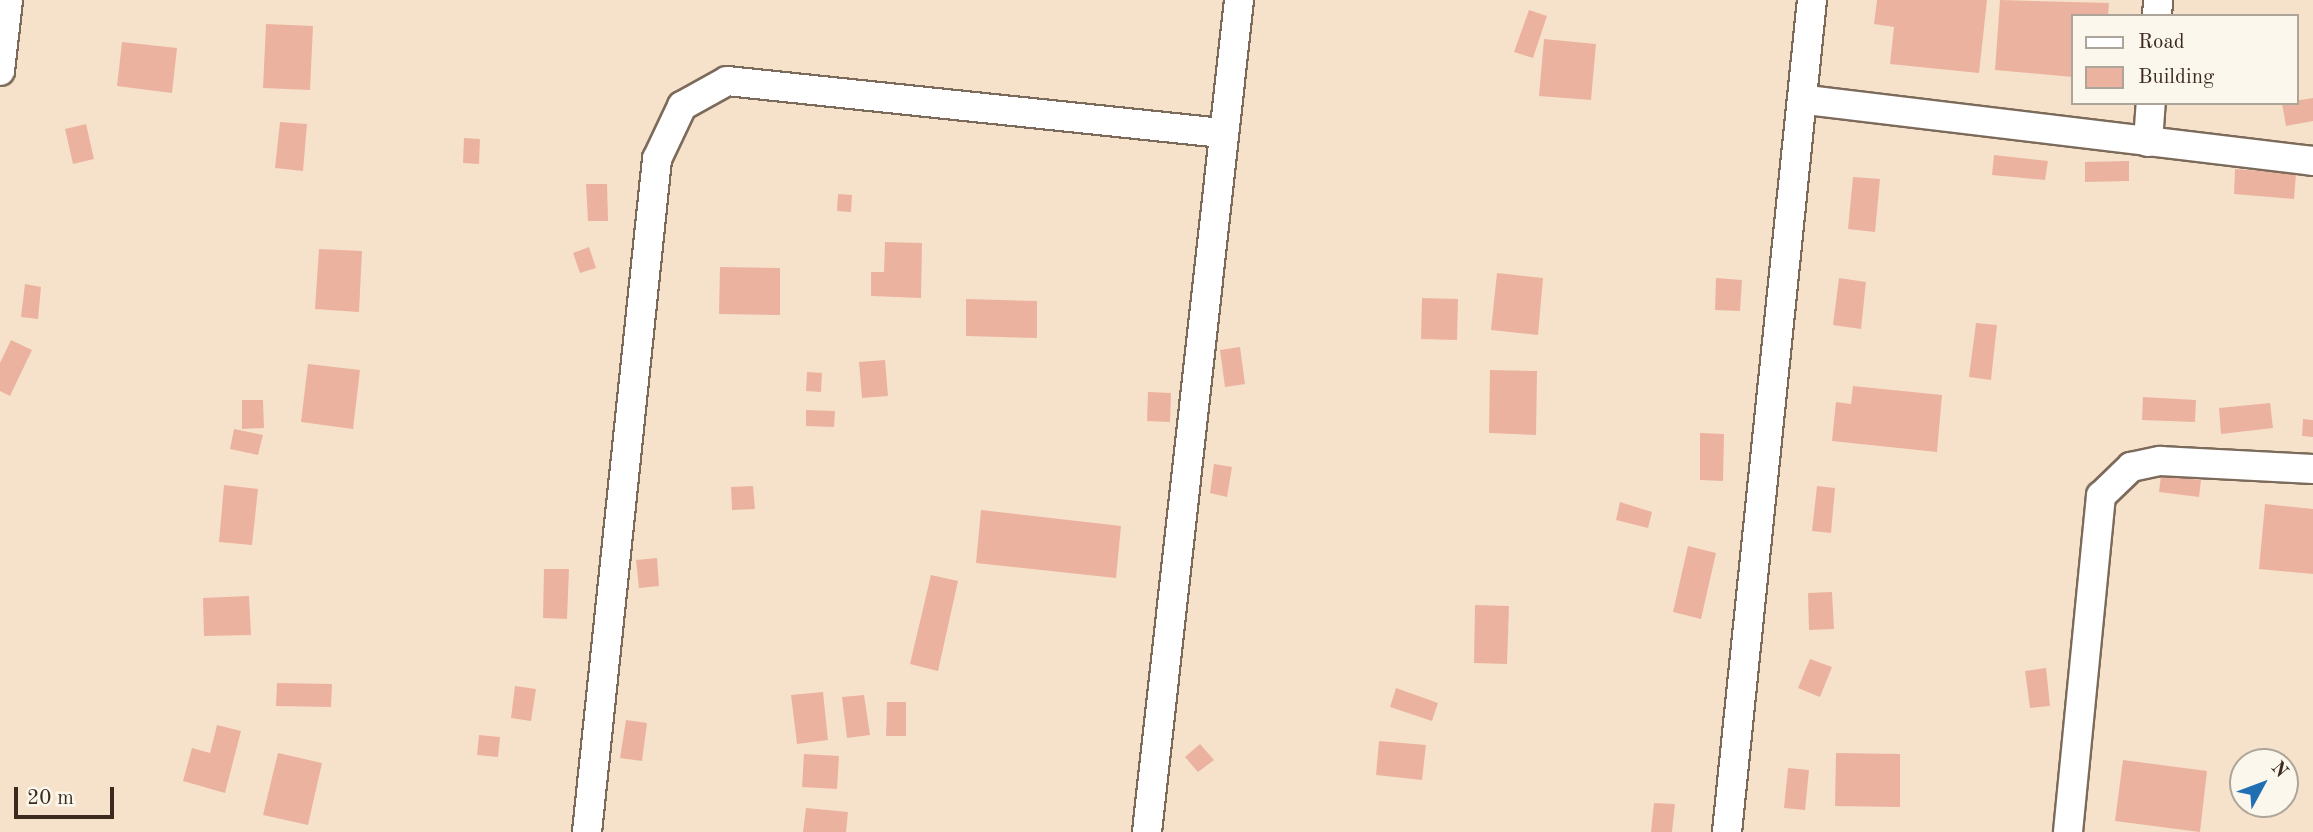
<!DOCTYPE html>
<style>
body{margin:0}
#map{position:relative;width:2313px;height:832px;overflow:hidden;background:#f6e2ca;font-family:"Old Standard TT",serif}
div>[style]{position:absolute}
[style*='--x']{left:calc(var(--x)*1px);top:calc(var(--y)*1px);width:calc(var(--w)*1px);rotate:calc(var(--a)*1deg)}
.building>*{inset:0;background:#ecb2a0}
.roads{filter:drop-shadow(2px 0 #7c6a5a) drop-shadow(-2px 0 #7c6a5a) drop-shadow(0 2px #7c6a5a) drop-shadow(0 -2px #7c6a5a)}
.minor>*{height:28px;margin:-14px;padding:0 14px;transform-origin:14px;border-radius:14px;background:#fff}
span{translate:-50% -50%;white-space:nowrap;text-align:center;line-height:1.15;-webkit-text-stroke:5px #fbf7ec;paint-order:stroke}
.legend{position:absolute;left:2071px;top:14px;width:228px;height:91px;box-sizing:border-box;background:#fbf7ec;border:2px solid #aea59a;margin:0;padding:9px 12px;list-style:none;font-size:21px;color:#3b2a1e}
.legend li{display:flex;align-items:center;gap:14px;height:35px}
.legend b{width:35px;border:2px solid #aea59a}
.north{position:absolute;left:2229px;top:748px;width:70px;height:70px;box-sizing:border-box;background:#fbf7ec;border:2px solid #aea59a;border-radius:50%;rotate:49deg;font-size:19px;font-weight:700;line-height:28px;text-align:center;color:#3b2a1e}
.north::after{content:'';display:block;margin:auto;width:24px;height:32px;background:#1f6fb2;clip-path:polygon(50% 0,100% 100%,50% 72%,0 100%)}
.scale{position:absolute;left:14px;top:787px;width:100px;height:32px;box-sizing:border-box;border:4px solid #3b2a1e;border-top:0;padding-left:9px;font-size:21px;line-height:24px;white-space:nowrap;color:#3b2a1e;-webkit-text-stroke:5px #fbf7ec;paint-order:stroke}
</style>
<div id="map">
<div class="building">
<i style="clip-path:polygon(1877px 0,1987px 0,1979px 73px,1890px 64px,1894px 27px,1874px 24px)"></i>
<i style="clip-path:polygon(2000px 0,2109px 3px,2108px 16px,2073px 16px,2073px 77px,1995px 70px)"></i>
<i style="clip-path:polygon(1529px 10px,1547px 16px,1533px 58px,1514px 52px)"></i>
<i style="clip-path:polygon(266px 24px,313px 26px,310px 90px,263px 88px)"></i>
<i style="clip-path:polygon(1544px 39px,1596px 44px,1591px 100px,1539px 96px)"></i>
<i style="clip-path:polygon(122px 42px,177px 48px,172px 93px,117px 86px)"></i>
<i style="clip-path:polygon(2313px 98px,2313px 121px,2286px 126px,2282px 103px)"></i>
<i style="clip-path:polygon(280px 122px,307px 124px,303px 171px,275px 168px)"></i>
<i style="clip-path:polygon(86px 124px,94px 159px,73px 164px,65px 129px)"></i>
<i style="clip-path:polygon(464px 138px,480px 139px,479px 164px,463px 163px)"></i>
<i style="clip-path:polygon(1994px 155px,2048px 161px,2045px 180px,1992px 175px)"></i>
<i style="clip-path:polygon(2129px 161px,2129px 181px,2085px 182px,2085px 162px)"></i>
<i style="clip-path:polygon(2235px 169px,2296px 174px,2294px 199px,2234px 194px)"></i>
<i style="clip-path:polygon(1853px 177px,1880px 179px,1875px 232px,1848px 229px)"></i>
<i style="clip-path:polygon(586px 184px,607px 184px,608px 221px,588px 221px)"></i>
<i style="clip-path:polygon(838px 194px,852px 195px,851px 212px,837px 211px)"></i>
<i style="clip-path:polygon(885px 242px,922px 243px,921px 298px,871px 296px,871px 272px,884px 272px)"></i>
<i style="clip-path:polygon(589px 247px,596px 268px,580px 273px,573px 253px)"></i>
<i style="clip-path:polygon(319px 249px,362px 251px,359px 312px,315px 309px)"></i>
<i style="clip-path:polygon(720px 267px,780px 268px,780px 315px,719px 314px)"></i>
<i style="clip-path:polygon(1497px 273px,1543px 278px,1538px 335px,1491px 330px)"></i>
<i style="clip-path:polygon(1716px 278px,1742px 280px,1740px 311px,1715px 310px)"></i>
<i style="clip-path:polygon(1839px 278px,1866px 282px,1861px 329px,1833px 325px)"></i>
<i style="clip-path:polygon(25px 284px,41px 287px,38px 319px,21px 317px)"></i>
<i style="clip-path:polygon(1422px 298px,1458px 299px,1457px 340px,1421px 339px)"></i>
<i style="clip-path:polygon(966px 299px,1037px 301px,1037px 338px,966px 336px)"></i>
<i style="clip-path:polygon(1976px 323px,1997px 325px,1991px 380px,1969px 377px)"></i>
<i style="clip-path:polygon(11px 340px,32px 350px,10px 396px,0 391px,0 363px)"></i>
<i style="clip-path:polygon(1240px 347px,1245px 384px,1225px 387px,1220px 350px)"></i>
<i style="clip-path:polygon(885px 360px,888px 396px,862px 398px,859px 362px)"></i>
<i style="clip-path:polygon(308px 364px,360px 370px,353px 429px,301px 422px)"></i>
<i style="clip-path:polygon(1490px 370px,1537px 371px,1536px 435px,1489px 433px)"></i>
<i style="clip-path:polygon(807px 372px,822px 373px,821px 392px,806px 391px)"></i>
<i style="clip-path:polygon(1853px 386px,1942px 395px,1937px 452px,1832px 441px,1836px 402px,1851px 404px)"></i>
<i style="clip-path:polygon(1148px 392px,1171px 393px,1170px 422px,1147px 421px)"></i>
<i style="clip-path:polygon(2143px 397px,2196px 400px,2195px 422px,2142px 420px)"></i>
<i style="clip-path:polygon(242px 400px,263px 400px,264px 428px,242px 429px)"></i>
<i style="clip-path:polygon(2270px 403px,2273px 428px,2221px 434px,2219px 408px)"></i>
<i style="clip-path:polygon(806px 410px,835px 411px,834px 427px,806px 426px)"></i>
<i style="clip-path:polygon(2303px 419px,2313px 420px,2313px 437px,2302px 436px)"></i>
<i style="clip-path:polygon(234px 429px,263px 435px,258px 455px,230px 449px)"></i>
<i style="clip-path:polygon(1700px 433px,1724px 434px,1723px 481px,1700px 480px)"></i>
<i style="clip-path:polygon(1214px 464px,1232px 467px,1227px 497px,1210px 493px)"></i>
<i style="clip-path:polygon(2161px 475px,2201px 480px,2199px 497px,2159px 492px)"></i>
<i style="clip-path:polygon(224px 485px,258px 489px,252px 545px,219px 542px)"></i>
<i style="clip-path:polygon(753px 486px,755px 509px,732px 510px,731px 487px)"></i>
<i style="clip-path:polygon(1817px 486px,1835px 488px,1831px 533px,1812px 531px)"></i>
<i style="clip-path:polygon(1620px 502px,1652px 512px,1648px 528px,1616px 520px)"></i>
<i style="clip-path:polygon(2265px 504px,2313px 509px,2313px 574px,2259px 569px)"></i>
<i style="clip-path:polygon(981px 510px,1121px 526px,1116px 578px,976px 563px)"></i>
<i style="clip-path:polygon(1688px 546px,1716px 553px,1701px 619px,1673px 612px)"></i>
<i style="clip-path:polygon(657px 558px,659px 586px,639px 588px,636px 560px)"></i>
<i style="clip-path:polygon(544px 569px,569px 569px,567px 619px,543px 618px)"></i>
<i style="clip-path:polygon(931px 575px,958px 581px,938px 671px,910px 664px)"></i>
<i style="clip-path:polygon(1832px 592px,1834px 629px,1809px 630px,1808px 593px)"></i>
<i style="clip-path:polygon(249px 596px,251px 635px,204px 636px,203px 598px)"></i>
<i style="clip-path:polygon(1475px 605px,1509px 606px,1507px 664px,1474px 663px)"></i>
<i style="clip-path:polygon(1810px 659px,1832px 667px,1820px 697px,1798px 688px)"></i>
<i style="clip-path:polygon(2046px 668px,2050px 706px,2030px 708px,2025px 671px)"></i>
<i style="clip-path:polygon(277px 683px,332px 684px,331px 707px,276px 706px)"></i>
<i style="clip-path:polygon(515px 686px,536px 689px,531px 721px,511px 718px)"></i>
<i style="clip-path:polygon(1396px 688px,1438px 703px,1432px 721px,1390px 707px)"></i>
<i style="clip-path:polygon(823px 692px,828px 740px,797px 744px,791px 695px)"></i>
<i style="clip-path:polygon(864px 695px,870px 735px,847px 738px,842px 697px)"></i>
<i style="clip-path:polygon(887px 702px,906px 702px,906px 736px,886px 736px)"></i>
<i style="clip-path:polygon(626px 720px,647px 723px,642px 761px,620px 758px)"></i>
<i style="clip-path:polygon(217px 725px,241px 731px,225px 793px,183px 781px,192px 748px,210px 753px)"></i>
<i style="clip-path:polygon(479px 735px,500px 737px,498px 757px,477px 755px)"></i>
<i style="clip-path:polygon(1379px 741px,1426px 745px,1422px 780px,1376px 775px)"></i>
<i style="clip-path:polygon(1200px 744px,1214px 760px,1198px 772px,1185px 757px)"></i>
<i style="clip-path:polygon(278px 753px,322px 763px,308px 825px,263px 815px)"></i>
<i style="clip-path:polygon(1836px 753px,1900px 754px,1900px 807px,1835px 806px)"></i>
<i style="clip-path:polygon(804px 754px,839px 756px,837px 789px,802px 787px)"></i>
<i style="clip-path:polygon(2123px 760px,2207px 771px,2200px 832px,2115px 821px)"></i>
<i style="clip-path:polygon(1788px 768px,1809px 770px,1805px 810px,1784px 808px)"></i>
<i style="clip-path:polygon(1654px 803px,1675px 804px,1672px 832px,1651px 832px)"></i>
<i style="clip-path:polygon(806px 808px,848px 812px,846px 832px,803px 832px)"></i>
</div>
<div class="roads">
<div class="minor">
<i style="--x:2157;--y:16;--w:16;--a:-86"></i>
<i style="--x:0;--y:71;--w:71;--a:-83.6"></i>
<i style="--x:1807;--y:100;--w:510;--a:6.87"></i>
<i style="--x:2148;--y:142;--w:39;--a:-86"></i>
<i style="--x:587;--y:832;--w:677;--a:-84.06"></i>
<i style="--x:657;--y:159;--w:59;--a:-64.7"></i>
<i style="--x:682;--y:106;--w:51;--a:-29.1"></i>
<i style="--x:727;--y:81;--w:497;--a:6"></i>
<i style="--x:1147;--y:832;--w:837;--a:-83.69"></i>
<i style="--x:1727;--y:832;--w:836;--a:-84.17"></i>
<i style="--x:2068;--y:832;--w:338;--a:-84.4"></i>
<i style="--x:2101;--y:496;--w:42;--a:-44"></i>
<i style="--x:2131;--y:467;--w:30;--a:-12"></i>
<i style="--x:2160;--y:461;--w:153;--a:3"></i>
</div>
</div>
<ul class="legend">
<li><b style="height:9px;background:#fff"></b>Road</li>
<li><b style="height:19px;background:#ecb2a0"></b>Building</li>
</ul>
<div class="north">N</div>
<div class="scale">20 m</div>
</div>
